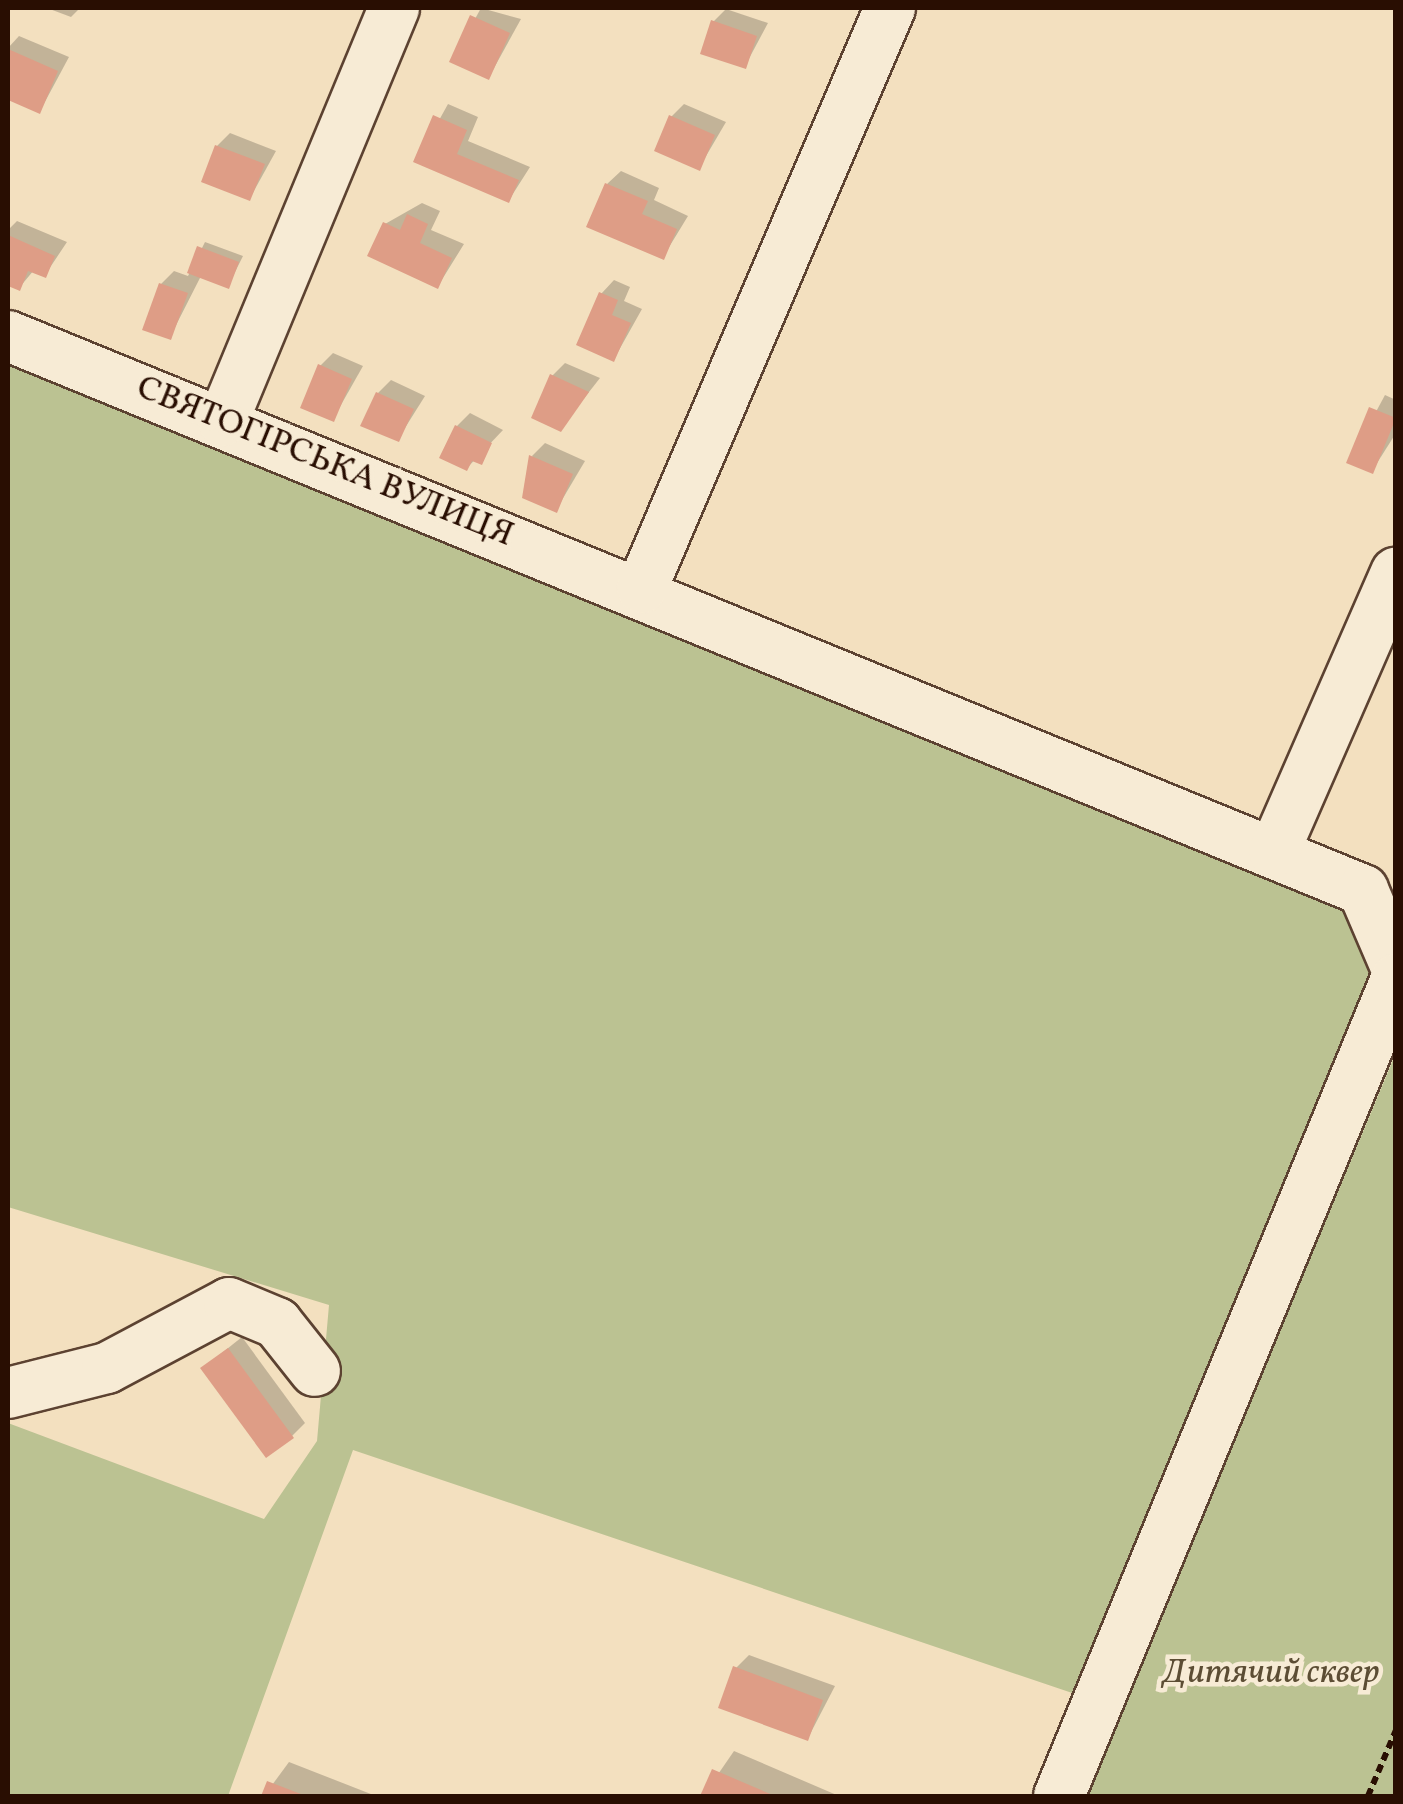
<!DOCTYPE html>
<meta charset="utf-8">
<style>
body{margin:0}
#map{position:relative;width:1403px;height:1804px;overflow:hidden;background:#f3e0bf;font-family:Vollkorn,serif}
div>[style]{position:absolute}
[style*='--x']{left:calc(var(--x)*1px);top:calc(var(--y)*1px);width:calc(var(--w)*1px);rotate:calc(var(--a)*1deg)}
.green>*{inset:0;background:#bbc292}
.shadow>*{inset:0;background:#0003}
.building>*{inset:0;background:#de9d86}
.path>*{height:6px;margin-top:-3px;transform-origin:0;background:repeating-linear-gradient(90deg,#290e02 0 8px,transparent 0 13px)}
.roads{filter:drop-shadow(2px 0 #5c4231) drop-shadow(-2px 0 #5c4231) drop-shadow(0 2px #5c4231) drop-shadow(0 -2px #5c4231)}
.minor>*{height:50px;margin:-25px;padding:0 25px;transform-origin:25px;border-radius:25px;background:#f7ebd5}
span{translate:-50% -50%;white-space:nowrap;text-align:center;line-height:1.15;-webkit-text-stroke:9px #f7ebd5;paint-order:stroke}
.street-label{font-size:35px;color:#290e02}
.park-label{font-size:35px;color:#5c4d34;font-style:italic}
.frame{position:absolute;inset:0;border:10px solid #290e02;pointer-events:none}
</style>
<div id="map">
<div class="green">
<i style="clip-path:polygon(8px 355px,1350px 899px,1385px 969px,1087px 1698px,353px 1450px,228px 1796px,8px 1796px,8px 1423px,264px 1519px,317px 1441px,329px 1305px,8px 1207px)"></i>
<i style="clip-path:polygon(1395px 1055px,1395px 1796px,1086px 1796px)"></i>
</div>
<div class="shadow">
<i style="clip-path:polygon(47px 8px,80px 8px,71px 17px)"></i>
<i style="clip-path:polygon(481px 8px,521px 19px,489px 77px,452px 61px)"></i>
<i style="clip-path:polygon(726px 9px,768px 23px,745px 66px,713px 22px)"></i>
<i style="clip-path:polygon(19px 36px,69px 57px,40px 111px,8px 97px,8px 48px)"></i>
<i style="clip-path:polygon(448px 104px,478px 117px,468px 141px,530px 167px,509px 200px,417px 160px)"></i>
<i style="clip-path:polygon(684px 104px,726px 122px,699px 168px,671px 117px)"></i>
<i style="clip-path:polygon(230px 133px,276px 151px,250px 198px,217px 146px)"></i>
<i style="clip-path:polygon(621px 171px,659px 188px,654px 200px,688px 216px,663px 257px,607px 184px)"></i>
<i style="clip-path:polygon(422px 203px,440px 211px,431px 230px,464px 244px,438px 286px,385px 224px)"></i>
<i style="clip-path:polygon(17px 221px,67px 242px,45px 275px,34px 270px,19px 288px,8px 283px,8px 230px)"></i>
<i style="clip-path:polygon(205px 242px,243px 256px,228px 286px,201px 276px,170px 337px,161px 284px,174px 271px,188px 276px)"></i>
<i style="clip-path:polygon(614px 280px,630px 287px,624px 301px,642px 309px,614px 359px,601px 294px)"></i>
<i style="clip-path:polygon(333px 353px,363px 366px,333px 419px,320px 366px)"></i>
<i style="clip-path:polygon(565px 363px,600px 378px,560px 429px,552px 376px)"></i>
<i style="clip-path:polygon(391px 380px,425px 396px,398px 439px,378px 393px)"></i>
<i style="clip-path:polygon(1385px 395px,1396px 400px,1396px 433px,1372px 471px,1349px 462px)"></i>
<i style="clip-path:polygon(470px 413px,503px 430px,467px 468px,457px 426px)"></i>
<i style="clip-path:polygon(545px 443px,585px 461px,556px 510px,532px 456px)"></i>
<i style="clip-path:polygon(242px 1337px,305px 1423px,292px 1436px,203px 1368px)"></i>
<i style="clip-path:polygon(749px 1655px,835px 1686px,808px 1738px,736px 1668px)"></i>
<i style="clip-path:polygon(734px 1751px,839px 1796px,703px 1796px)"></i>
<i style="clip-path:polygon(289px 1762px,376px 1796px,264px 1796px)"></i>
</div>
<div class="building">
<i style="clip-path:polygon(470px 15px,510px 33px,489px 80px,449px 62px)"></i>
<i style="clip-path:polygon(711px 20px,757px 36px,746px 69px,700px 54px)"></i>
<i style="clip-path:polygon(8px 49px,58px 71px,40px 114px,8px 100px)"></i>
<i style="clip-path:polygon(433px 115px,467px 130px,457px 154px,519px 180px,509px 203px,413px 162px)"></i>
<i style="clip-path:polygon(669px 115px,715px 135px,700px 171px,654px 151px)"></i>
<i style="clip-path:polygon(215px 145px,265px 164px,250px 201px,201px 182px)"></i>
<i style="clip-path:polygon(605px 183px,648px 201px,642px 214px,677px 229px,664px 260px,586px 227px)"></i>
<i style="clip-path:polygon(407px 214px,428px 224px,420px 243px,452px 258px,438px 289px,367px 256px,383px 222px,400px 230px)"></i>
<i style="clip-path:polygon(8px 235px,55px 256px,46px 278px,28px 271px,20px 291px,8px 286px)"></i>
<i style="clip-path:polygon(197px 246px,239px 262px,229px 289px,187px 273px)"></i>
<i style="clip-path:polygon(159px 283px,188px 293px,171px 340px,142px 330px)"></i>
<i style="clip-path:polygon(599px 292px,618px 300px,612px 315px,631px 323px,614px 362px,576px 345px)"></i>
<i style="clip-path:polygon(318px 364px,352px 379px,334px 422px,300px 408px)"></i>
<i style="clip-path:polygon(550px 374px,589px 392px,561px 432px,531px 418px)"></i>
<i style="clip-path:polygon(376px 392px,414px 409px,399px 442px,360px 426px)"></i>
<i style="clip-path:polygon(1369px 407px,1396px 418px,1373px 474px,1346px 463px)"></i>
<i style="clip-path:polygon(455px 425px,492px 443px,482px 465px,472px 461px,467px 471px,439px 458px)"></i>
<i style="clip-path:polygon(529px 455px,573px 474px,557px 513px,522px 498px)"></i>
<i style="clip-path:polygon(228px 1348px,294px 1438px,266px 1458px,200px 1368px)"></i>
<i style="clip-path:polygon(733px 1666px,823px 1700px,808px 1741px,718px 1708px)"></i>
<i style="clip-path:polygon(712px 1769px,775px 1796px,700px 1796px)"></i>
<i style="clip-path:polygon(267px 1781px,306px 1796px,261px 1796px)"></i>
</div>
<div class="path">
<i style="--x:1368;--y:1796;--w:72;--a:-67"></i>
</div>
<div class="roads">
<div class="minor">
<i style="--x:8;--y:336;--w:1464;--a:22.24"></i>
<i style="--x:1363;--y:890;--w:84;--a:66.8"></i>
<i style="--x:223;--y:421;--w:447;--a:-67.5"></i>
<i style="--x:642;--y:588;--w:631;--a:-66.85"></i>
<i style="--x:1274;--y:852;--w:305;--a:-66.4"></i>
<i style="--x:8;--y:1393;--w:102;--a:-14.2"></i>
<i style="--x:107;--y:1368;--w:138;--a:-28"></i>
<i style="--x:229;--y:1303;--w:52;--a:22.6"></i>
<i style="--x:277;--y:1323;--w:61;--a:51.6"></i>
<i style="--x:1059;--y:1796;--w:884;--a:-67.58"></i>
</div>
</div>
<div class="street-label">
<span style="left:325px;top:462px;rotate:22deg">СВЯТОГІРСЬКА ВУЛИЦЯ</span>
</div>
<div class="park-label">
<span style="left:1271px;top:1673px">Дитячий сквер</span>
</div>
<div class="frame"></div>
</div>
